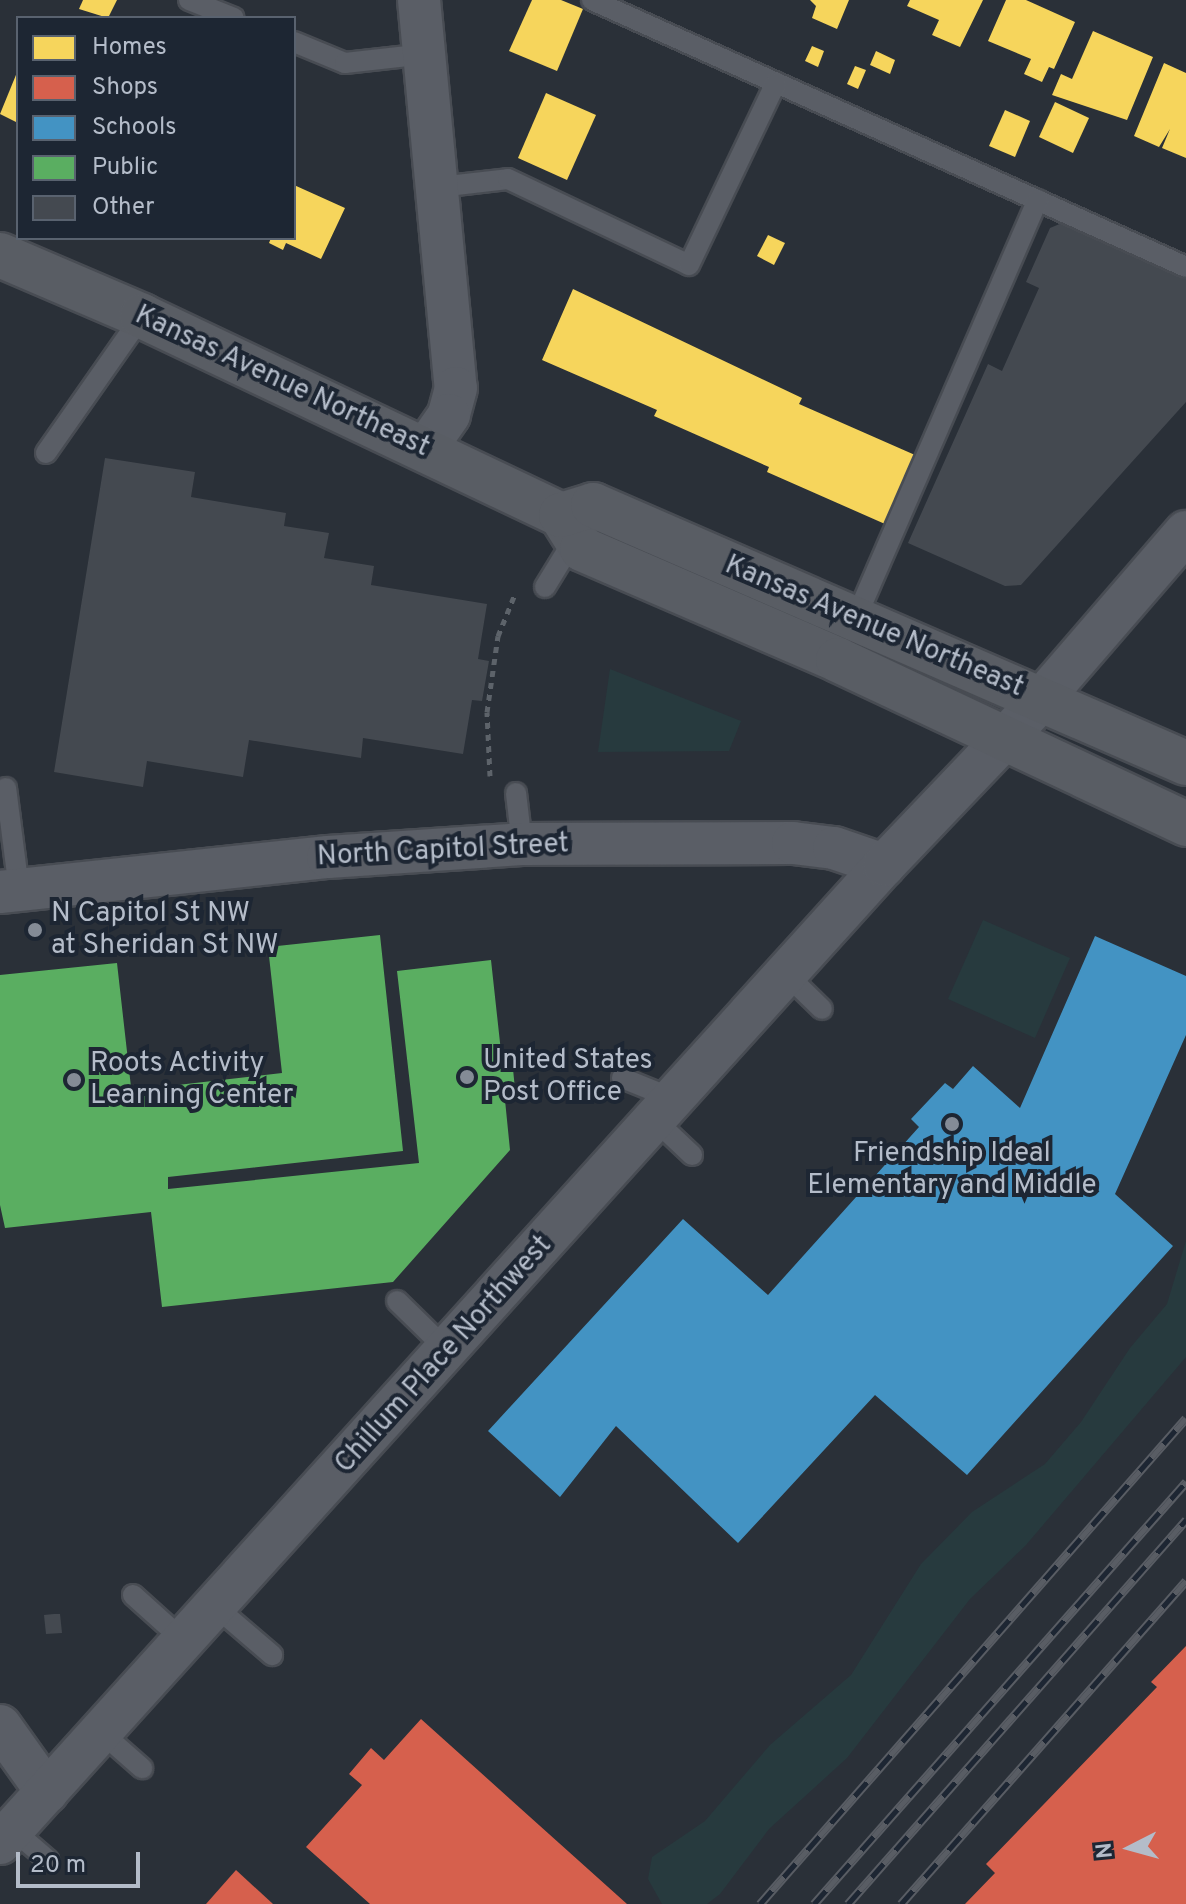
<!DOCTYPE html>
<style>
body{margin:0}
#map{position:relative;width:1186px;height:1904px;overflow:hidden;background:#2a3038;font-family:Overpass,sans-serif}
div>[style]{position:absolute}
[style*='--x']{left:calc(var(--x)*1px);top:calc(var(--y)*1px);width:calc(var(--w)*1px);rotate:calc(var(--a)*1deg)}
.green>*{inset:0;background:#273a3e}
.homes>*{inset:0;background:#f6d55c}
.shops>*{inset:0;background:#d6604d}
.schools>*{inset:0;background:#4393c3}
.public>*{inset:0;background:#5aae61}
.building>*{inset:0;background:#444950}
.path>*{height:5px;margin-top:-2.5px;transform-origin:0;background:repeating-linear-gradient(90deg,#5d636a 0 6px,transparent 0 12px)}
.roads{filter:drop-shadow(2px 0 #484c53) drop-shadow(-2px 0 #484c53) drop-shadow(0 2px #484c53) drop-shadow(0 -2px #484c53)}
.lane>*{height:20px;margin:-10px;padding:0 10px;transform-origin:10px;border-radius:10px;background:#5a5e66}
.street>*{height:42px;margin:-21px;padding:0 21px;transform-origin:21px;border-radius:21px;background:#5a5e66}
.secondary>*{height:44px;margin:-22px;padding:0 22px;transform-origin:22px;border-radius:22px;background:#595d64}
.rail>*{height:9px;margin-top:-4.5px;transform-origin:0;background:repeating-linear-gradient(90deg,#1d2633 0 18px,#595d64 0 36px);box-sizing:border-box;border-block:2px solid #595d64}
.dots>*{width:22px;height:22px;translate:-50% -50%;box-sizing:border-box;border:4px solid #1d2633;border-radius:50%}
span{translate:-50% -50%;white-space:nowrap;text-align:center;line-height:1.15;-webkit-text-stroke:8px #1d2633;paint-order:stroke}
.street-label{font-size:28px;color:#b4bcc9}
.poi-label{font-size:28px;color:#b4bcc9}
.left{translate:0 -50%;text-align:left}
.legend{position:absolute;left:16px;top:16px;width:280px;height:224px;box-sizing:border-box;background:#1d2633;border:2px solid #59626f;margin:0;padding:10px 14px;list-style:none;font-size:24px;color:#b4bcc9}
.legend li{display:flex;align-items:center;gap:16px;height:40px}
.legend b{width:40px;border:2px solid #59626f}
.north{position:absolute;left:1090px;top:1808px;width:80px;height:80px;-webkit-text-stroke:6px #1d2633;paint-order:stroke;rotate:264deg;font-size:22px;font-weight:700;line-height:32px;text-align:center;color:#b4bcc9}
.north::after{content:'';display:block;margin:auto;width:28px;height:36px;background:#b4bcc9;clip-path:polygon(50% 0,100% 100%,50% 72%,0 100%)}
.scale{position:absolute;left:16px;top:1852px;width:124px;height:36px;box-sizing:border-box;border:4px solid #b4bcc9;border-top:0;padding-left:10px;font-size:24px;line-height:28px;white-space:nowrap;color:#b4bcc9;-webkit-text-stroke:6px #1d2633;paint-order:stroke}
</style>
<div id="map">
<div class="green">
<i style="clip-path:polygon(610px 669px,741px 721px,729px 751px,598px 752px)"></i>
<i style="clip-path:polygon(983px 920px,1070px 958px,1035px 1038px,948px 999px)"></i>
<i style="clip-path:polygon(1186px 1241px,1186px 1357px,1026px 1545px,970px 1599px,847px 1758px,769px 1829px,720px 1894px,707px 1904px,662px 1904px,648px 1879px,652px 1857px,705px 1821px,770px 1745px,851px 1675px,921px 1564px,972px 1512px,1045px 1464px,1081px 1422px,1130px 1348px,1167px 1304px)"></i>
</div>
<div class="homes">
<i style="clip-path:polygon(83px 0,117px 0,108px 18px,79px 9px)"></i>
<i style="clip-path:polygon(532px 0,561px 0,583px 9px,557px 71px,509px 51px)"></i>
<i style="clip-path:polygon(810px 0,849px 0,837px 29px,812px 18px,816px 6px)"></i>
<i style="clip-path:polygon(910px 0,983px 0,960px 47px,932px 35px,939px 20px,907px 6px)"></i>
<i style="clip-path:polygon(1006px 0,1026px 0,1075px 22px,1054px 69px,1049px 67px,1042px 82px,1024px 74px,1031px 59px,988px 41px)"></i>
<i style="clip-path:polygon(1093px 31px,1153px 57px,1127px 120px,1052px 95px,1061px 74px,1072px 79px)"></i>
<i style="clip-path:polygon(812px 46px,824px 51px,818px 67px,805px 61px)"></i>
<i style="clip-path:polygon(876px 51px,895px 60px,890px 74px,870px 65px)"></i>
<i style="clip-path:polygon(1164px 63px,1186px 73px,1186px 158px,1162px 148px,1170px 129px,1159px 147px,1134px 136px)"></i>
<i style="clip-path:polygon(855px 66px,866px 70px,858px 89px,847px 84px)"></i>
<i style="clip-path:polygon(18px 70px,18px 123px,0 114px)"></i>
<i style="clip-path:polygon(546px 93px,596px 115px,567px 180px,518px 158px)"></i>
<i style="clip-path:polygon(1055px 102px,1089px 118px,1073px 153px,1039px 137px)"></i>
<i style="clip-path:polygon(1005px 110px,1030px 121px,1015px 157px,989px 146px)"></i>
<i style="clip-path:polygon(294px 185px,345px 208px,321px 259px,286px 243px,283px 250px,269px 243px,271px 238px,294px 238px)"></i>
<i style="clip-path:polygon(768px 235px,785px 243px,774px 265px,757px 256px)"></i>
<i style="clip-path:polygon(573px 289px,802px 398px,799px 404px,915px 455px,885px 524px,767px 472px,769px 467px,654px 416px,657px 410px,542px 360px)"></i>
</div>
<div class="shops">
<i style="clip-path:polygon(1186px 1646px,1186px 1904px,965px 1904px,995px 1873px,986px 1864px,1157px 1687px,1151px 1682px)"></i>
<i style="clip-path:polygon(421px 1719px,627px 1904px,370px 1904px,306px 1847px,362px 1785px,349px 1774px,371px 1748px,384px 1760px)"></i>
<i style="clip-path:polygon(236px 1870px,273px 1904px,206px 1904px)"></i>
</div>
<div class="schools">
<i style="clip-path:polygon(1095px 936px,1186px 976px,1186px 1035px,1115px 1194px,1173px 1246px,967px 1475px,875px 1395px,738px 1543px,616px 1426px,560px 1497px,488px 1431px,683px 1219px,768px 1295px,919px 1127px,911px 1119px,945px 1083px,953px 1089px,973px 1066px,1020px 1108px)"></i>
</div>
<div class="public">
<i style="clip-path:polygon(380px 935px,403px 1151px,168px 1177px,168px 1189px,419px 1163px,397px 971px,491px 960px,503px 1070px,513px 1069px,516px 1099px,505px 1100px,510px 1150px,393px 1282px,162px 1307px,151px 1212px,5px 1228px,0 1205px,0 975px,117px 963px,131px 1087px,160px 1087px,282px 1073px,268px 947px)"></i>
</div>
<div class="building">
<i style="clip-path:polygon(1062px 223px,1186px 279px,1186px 402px,1021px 585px,1005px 586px,908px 543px,988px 364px,1002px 371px,1039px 288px,1026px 282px,1050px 228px)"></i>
<i style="clip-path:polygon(105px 458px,195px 472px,191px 497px,286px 513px,284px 526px,329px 533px,324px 558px,374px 566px,371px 585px,487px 604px,478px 659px,489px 661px,482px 701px,472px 700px,463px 754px,363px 738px,361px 758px,249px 740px,243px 777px,147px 761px,143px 787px,54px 772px)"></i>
<i style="clip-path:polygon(54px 1614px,60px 1614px,62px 1633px,46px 1634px,44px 1615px)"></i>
</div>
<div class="path">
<i style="--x:490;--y:776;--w:64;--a:-92.7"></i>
<i style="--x:487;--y:712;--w:77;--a:-81.8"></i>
<i style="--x:498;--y:636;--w:45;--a:-68"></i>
</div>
<div class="roads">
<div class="lane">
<i style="--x:189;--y:0;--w:48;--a:21.8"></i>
<i style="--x:592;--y:0;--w:651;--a:24.2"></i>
<i style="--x:294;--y:42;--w:55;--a:22.4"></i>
<i style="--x:345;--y:63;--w:81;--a:-6.4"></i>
<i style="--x:439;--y:187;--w:69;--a:-6.6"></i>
<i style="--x:508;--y:179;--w:200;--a:25.4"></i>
<i style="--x:689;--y:265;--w:202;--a:-64.5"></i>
<i style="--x:46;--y:453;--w:167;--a:-55"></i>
<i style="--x:545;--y:587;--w:57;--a:-58.5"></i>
<i style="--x:855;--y:620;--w:458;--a:-66.5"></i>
<i style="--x:6;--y:788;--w:103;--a:82.7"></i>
<i style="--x:516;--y:793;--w:51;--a:83.3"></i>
<i style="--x:786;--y:974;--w:50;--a:44.2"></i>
<i style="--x:622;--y:1078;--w:56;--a:22"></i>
<i style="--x:655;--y:1120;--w:51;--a:43.4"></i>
<i style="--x:397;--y:1301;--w:71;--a:44.4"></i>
<i style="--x:133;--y:1595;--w:69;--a:42"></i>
<i style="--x:216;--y:1607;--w:74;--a:40.6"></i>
<i style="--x:101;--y:1732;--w:55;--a:41.3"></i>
<i style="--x:12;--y:1829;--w:48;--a:40.7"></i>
</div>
<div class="street">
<i style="--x:419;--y:0;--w:390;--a:84.6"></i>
<i style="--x:456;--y:388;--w:28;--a:105"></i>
<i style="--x:449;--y:415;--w:40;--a:124.9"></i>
<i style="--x:0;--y:892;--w:330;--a:-6.1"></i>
<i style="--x:328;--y:857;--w:194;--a:-3.8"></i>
<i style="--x:522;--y:844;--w:271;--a:-0.2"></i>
<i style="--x:793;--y:843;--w:41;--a:7"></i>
<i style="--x:834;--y:848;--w:53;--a:18.8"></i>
<i style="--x:0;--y:1726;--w:81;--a:54.5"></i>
<i style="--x:0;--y:1843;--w:1318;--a:-47.89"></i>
<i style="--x:884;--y:865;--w:228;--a:-46.4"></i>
<i style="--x:1041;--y:700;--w:222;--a:-49.2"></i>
</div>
<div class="secondary">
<i style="--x:0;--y:255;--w:155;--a:23.2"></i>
<i style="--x:142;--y:316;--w:464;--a:25.4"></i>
<i style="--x:561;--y:515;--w:40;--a:58"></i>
<i style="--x:582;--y:549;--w:279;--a:23.4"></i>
<i style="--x:838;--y:660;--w:385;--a:25.2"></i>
<i style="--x:561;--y:515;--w:34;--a:-17"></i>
<i style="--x:593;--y:505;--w:647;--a:23.51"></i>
</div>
</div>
<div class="rail">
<i style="--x:760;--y:1904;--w:646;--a:-48.76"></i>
<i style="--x:814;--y:1904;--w:563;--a:-48.6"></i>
<i style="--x:848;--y:1904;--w:512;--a:-48.65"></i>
<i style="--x:901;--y:1904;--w:431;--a:-48.6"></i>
</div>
<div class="dots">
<i style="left:35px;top:930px;background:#848b96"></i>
<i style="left:467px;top:1077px;background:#848b96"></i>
<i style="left:74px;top:1080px;background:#848b96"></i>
<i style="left:952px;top:1124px;background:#848b96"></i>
</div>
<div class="street-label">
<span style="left:282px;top:382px;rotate:25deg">Kansas Avenue Northeast</span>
<span style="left:874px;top:627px;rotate:23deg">Kansas Avenue Northeast</span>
<span style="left:443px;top:851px;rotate:-3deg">North Capitol Street</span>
<span style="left:444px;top:1355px;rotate:-48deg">Chillum Place Northwest</span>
</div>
<div class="poi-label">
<span class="left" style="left:51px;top:930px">N Capitol St NW<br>at Sheridan St NW</span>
<span class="left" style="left:483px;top:1077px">United States<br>Post Office</span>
<span class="left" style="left:90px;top:1080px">Roots Activity<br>Learning Center</span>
<span style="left:952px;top:1170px">Friendship Ideal<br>Elementary and Middle</span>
</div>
<ul class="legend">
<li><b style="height:22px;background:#f6d55c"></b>Homes</li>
<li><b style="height:22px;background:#d6604d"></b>Shops</li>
<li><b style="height:22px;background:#4393c3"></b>Schools</li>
<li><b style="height:22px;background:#5aae61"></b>Public</li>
<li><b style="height:22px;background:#444950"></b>Other</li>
</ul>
<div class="north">N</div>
<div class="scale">20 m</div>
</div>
